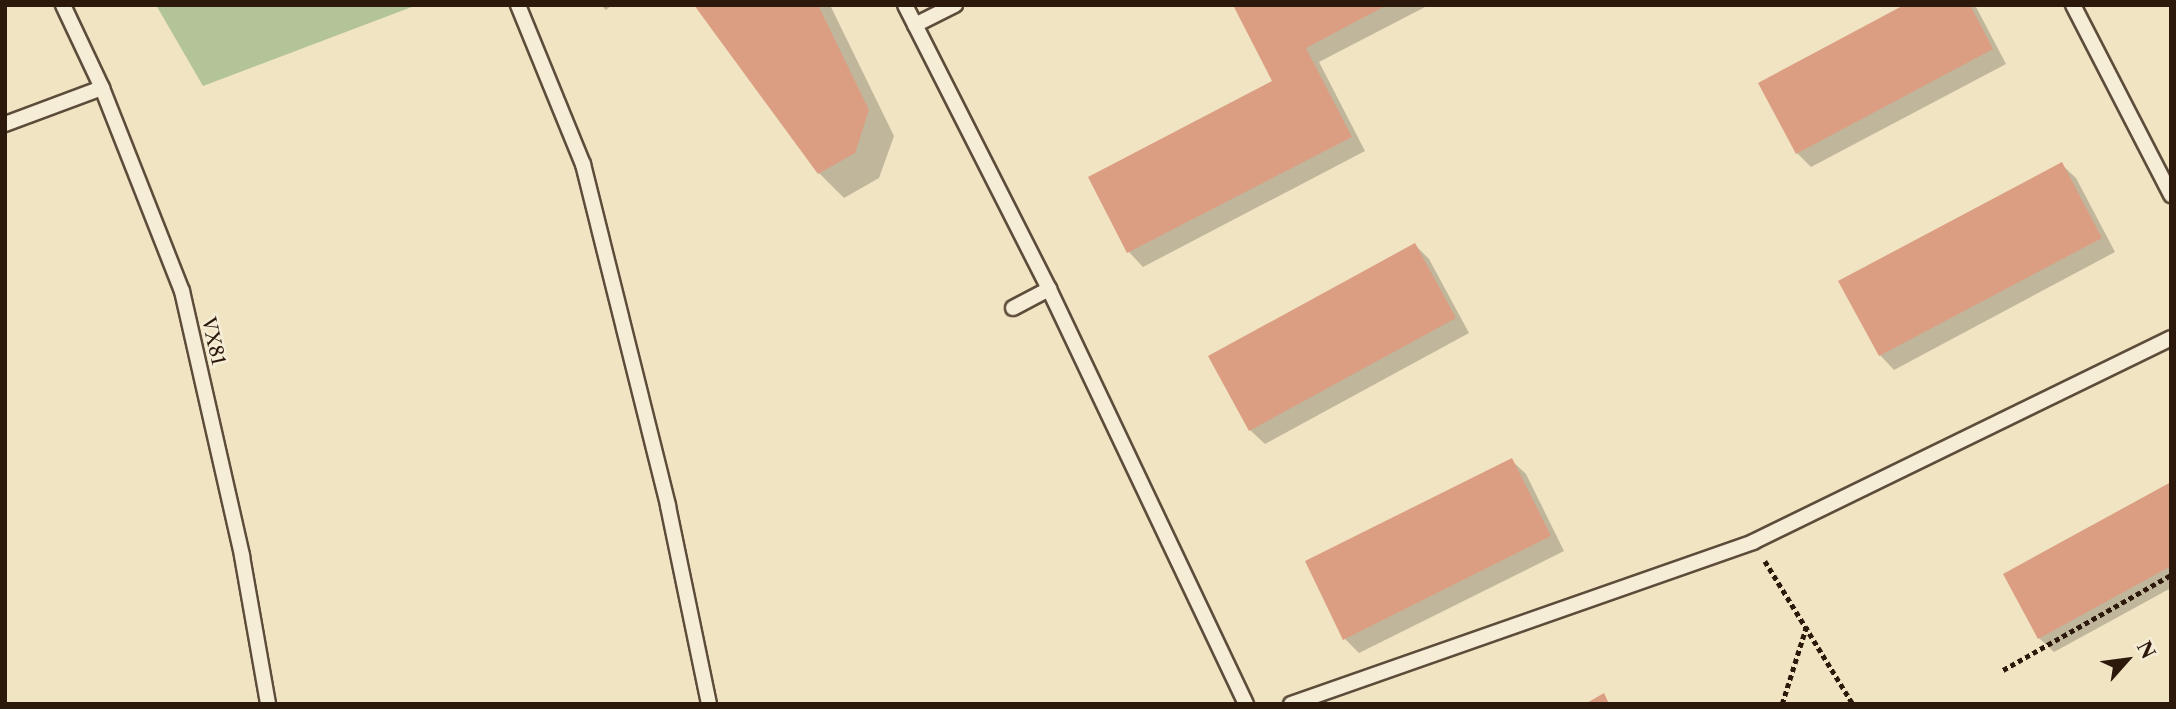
<!DOCTYPE html>
<style>
body{margin:0}
#map{position:relative;width:2176px;height:709px;overflow:hidden;background:#f1e4c2;font-family:"Libre Caslon Text",serif}
div>[style]{position:absolute}
[style*='--x']{left:calc(var(--x)*1px);top:calc(var(--y)*1px);width:calc(var(--w)*1px);rotate:calc(var(--a)*1deg)}
.green>*{inset:0;background:#b3c598}
.shadow>*{inset:0;background:#0003}
.building>*{inset:0;background:#db9e83}
.path>*{height:4.5px;margin-top:-2.25px;transform-origin:0;background:repeating-linear-gradient(90deg,#2c190c 0 5px,transparent 0 8.5px)}
.roads{filter:drop-shadow(2px 0 #5d4c3a) drop-shadow(-2px 0 #5d4c3a) drop-shadow(0 2px #5d4c3a) drop-shadow(0 -2px #5d4c3a)}
.lane>*{height:14px;margin:-7px;padding:0 7px;transform-origin:7px;border-radius:7px;background:#f6edd7}
span{translate:-50% -50%;white-space:nowrap;text-align:center;line-height:1.15;-webkit-text-stroke:5px #f6edd7;paint-order:stroke}
.street-label{font-size:19px;color:#2c190c}
.frame{position:absolute;inset:0;border:7px solid #2c190c;pointer-events:none}
.north{position:absolute;left:2092px;top:625px;width:70px;height:70px;-webkit-text-stroke:5px #f6edd7;paint-order:stroke;rotate:62deg;font-size:19px;font-weight:700;line-height:28px;text-align:center;color:#2c190c}
.north::after{content:'';display:block;margin:auto;width:24px;height:32px;background:#2c190c;clip-path:polygon(50% 0,100% 100%,50% 72%,0 100%)}
</style>
<div id="map">
<div class="green">
<i style="clip-path:polygon(156px 5px,417px 5px,203px 86px)"></i>
</div>
<div class="shadow">
<i style="clip-path:polygon(601px 5px,612px 5px,606px 10px)"></i>
<i style="clip-path:polygon(696px 5px,830px 5px,894px 136px,879px 178px,844px 198px,819px 173px)"></i>
<i style="clip-path:polygon(1235px 5px,1429px 5px,1319px 62px,1365px 151px,1143px 267px,1129px 252px,1090px 178px,1275px 82px)"></i>
<i style="clip-path:polygon(1907px 5px,1975px 5px,2006px 64px,1811px 167px,1797px 153px)"></i>
<i style="clip-path:polygon(2061px 164px,2076px 178px,2115px 252px,1894px 370px,1880px 355px)"></i>
<i style="clip-path:polygon(1415px 245px,1429px 259px,1469px 333px,1265px 444px,1250px 430px)"></i>
<i style="clip-path:polygon(1511px 460px,1526px 474px,1564px 551px,1359px 653px,1345px 639px)"></i>
<i style="clip-path:polygon(2171px 484px,2171px 588px,2054px 652px,2039px 638px)"></i>
</div>
<div class="building">
<i style="clip-path:polygon(694px 5px,818px 5px,869px 110px,855px 153px,818px 174px)"></i>
<i style="clip-path:polygon(1233px 5px,1387px 5px,1306px 48px,1352px 137px,1127px 253px,1088px 177px,1272px 81px)"></i>
<i style="clip-path:polygon(1904px 5px,1970px 5px,1993px 49px,1796px 154px,1758px 83px)"></i>
<i style="clip-path:polygon(2062px 162px,2102px 238px,1879px 356px,1838px 281px)"></i>
<i style="clip-path:polygon(1415px 243px,1456px 318px,1249px 431px,1208px 356px)"></i>
<i style="clip-path:polygon(1512px 458px,1551px 536px,1343px 640px,1305px 561px)"></i>
<i style="clip-path:polygon(2171px 482px,2171px 566px,2038px 639px,2003px 574px)"></i>
<i style="clip-path:polygon(1604px 693px,1609px 704px,1585px 704px)"></i>
</div>
<div class="path">
<i style="--x:1765;--y:561;--w:168;--a:58.4"></i>
<i style="--x:2003;--y:670;--w:193;--a:-29.5"></i>
<i style="--x:1782;--y:704;--w:84;--a:-72.6"></i>
</div>
<div class="roads">
<div class="lane">
<i style="--x:63;--y:5;--w:92;--a:64.8"></i>
<i style="--x:102;--y:88;--w:218;--a:68.5"></i>
<i style="--x:182;--y:291;--w:272;--a:77.2"></i>
<i style="--x:242;--y:556;--w:150;--a:80"></i>
<i style="--x:518;--y:5;--w:172;--a:67.8"></i>
<i style="--x:583;--y:164;--w:352;--a:76"></i>
<i style="--x:668;--y:506;--w:202;--a:78.3"></i>
<i style="--x:905;--y:5;--w:318;--a:63.1"></i>
<i style="--x:1049;--y:289;--w:459;--a:64.6"></i>
<i style="--x:2073;--y:5;--w:214;--a:62.7"></i>
<i style="--x:915;--y:25;--w:45;--a:-26.6"></i>
<i style="--x:5;--y:124;--w:103;--a:-20.4"></i>
<i style="--x:1013;--y:308;--w:41;--a:-27.8"></i>
<i style="--x:1291;--y:704;--w:490;--a:-19.3"></i>
<i style="--x:1753;--y:542;--w:465;--a:-26"></i>
</div>
</div>
<div class="street-label">
<span style="left:213px;top:341px;rotate:77deg">VX81</span>
</div>
<div class="frame"></div>
<div class="north">N</div>
</div>
